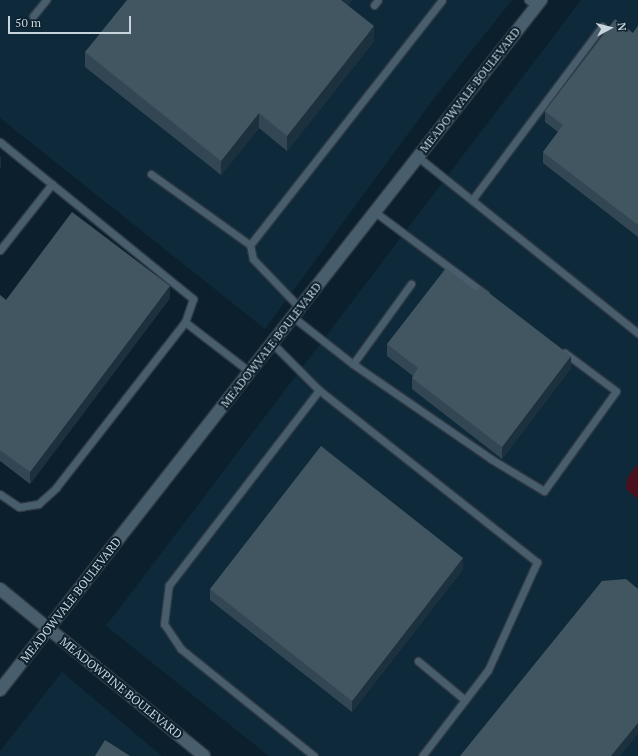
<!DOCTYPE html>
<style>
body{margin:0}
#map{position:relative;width:638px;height:756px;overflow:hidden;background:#0b202c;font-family:"PT Serif",serif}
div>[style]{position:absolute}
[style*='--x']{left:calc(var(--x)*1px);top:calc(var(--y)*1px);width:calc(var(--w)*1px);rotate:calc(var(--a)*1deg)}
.built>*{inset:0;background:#0e2a3a}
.green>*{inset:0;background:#4a101b}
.roads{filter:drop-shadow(1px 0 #303a44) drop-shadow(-1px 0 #303a44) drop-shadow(0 1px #303a44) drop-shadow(0 -1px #303a44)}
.service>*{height:7px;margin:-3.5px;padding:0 3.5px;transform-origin:3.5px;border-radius:3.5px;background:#485e6c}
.minor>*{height:12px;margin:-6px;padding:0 6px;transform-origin:6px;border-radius:6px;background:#485e6c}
.tertiary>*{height:12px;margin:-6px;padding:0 6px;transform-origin:6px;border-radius:6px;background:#485e6c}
.secondary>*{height:12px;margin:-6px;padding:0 6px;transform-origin:6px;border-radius:6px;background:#485e6c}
.wall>*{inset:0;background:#324753}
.shaded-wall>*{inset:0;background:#1c313d}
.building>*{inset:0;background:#425662}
span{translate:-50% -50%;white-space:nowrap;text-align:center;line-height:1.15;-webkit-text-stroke:4px #0b202c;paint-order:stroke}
.street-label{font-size:12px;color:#c7d4dc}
.north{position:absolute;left:590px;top:8px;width:40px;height:40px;-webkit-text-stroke:3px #0b202c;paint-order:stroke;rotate:83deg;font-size:11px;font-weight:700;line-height:16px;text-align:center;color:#c7d4dc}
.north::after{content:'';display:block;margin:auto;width:14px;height:18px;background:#c7d4dc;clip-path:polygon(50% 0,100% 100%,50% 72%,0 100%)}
.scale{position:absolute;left:8px;top:16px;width:123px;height:18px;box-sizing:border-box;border:2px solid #c7d4dc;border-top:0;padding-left:5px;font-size:12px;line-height:14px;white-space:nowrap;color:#c7d4dc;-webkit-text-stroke:3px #0b202c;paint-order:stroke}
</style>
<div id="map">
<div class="built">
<i style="clip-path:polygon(0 0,512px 0,435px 97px,265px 329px,0 118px)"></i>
<i style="clip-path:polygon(581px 0,638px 0,638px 756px,269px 756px,106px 626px)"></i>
<i style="clip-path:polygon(62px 672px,162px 756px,0 756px,0 751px)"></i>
</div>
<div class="green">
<i style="clip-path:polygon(638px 464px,638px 499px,626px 489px,627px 478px)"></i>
</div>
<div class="roads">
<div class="service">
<i style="--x:528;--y:0;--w:10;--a:37"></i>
<i style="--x:374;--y:5;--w:6;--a:-51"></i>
<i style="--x:33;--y:16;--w:21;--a:-51"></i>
<i style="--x:0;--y:142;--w:249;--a:39.1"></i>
<i style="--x:193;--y:299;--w:24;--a:109"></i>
<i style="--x:185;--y:322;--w:210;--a:127.9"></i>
<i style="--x:56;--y:488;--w:24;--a:138"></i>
<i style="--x:38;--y:504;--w:19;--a:171"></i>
<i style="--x:19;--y:507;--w:23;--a:-146"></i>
<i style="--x:418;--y:157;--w:282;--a:38.7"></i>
<i style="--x:151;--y:174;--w:122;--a:35.6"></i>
<i style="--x:472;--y:200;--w:217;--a:-53.2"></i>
<i style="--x:375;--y:212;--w:137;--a:36.7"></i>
<i style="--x:0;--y:250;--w:84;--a:-51.8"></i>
<i style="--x:300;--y:308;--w:68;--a:-133.8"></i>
<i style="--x:253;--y:259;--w:14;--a:-102"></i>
<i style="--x:250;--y:245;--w:311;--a:-51.9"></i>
<i style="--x:293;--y:317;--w:76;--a:38.1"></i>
<i style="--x:353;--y:364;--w:99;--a:-54.1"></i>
<i style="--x:185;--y:322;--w:82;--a:37.6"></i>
<i style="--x:272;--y:343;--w:66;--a:45"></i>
<i style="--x:319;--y:390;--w:278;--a:38.3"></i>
<i style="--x:537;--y:562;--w:119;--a:114.4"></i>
<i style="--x:488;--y:670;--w:108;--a:127.5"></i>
<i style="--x:353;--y:364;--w:168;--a:34.5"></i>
<i style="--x:491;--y:459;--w:62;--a:31.1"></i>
<i style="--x:544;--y:491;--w:123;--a:-54.2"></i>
<i style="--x:616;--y:391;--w:64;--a:-143.3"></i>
<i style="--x:418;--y:661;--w:61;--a:39.7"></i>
<i style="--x:314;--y:756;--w:171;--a:-141.2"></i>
<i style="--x:181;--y:649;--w:30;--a:-124"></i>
<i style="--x:164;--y:624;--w:39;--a:-83"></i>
<i style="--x:169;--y:585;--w:246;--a:-52.4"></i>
</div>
<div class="minor">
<i style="--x:49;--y:629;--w:200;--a:39.3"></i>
</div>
<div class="tertiary">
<i style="--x:0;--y:589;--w:63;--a:39.2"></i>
</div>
<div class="secondary">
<i style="--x:0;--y:690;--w:877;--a:-51.9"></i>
</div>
</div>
<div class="wall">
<i style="clip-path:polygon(352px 0,348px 5px,374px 41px,287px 151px,259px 128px,221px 175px,85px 67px,85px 52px)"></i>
<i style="clip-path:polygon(638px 26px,638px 237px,543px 163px,543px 152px,558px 132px,545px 122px,545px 111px,633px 33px)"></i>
<i style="clip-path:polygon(0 295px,6px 300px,170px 298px,30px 484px,0 461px)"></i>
<i style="clip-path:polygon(387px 344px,571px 368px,502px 459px,412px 389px,412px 378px,413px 376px,387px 356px)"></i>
<i style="clip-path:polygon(463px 569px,352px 712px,210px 600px,210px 589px)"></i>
</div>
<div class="shaded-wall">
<i style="clip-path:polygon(341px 0,352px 0,341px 14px)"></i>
<i style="clip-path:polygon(374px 26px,374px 41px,287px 151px,287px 136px)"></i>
<i style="clip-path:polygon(259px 113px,259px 128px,221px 175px,221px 161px)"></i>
<i style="clip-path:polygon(1px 156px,1px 168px,0 169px,0 157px)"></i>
<i style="clip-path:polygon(170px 286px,170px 298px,30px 484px,30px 472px)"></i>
<i style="clip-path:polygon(571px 356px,571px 368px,502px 459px,502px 447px)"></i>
<i style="clip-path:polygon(463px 558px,463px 569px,352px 712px,352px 701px)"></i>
<i style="clip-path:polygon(638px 723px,638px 734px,620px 756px,611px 756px)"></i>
</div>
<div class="building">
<i style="clip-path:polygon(127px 0,341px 0,374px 26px,287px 136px,259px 113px,221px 161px,85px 52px)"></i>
<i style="clip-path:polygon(615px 19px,633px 33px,638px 26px,638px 225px,543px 152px,563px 125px,545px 111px)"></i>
<i style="clip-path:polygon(72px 212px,170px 286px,30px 472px,0 450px,0 295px,6px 300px)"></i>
<i style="clip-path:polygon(446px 268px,476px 291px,480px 286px,571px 356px,502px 447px,412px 378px,418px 368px,387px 344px)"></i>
<i style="clip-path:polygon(321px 446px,463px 558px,352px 701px,210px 589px)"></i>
<i style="clip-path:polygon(626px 579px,638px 589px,638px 723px,611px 756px,460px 756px,602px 581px)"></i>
<i style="clip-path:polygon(105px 740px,130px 756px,95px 756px)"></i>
</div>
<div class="street-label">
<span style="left:470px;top:90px;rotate:-52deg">MEADOWVALE BOULEVARD</span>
<span style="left:271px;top:345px;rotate:-52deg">MEADOWVALE BOULEVARD</span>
<span style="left:71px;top:600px;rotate:-52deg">MEADOWVALE BOULEVARD</span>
<span style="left:121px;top:688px;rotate:39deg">MEADOWPINE BOULEVARD</span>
</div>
<div class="north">N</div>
<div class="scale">50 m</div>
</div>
